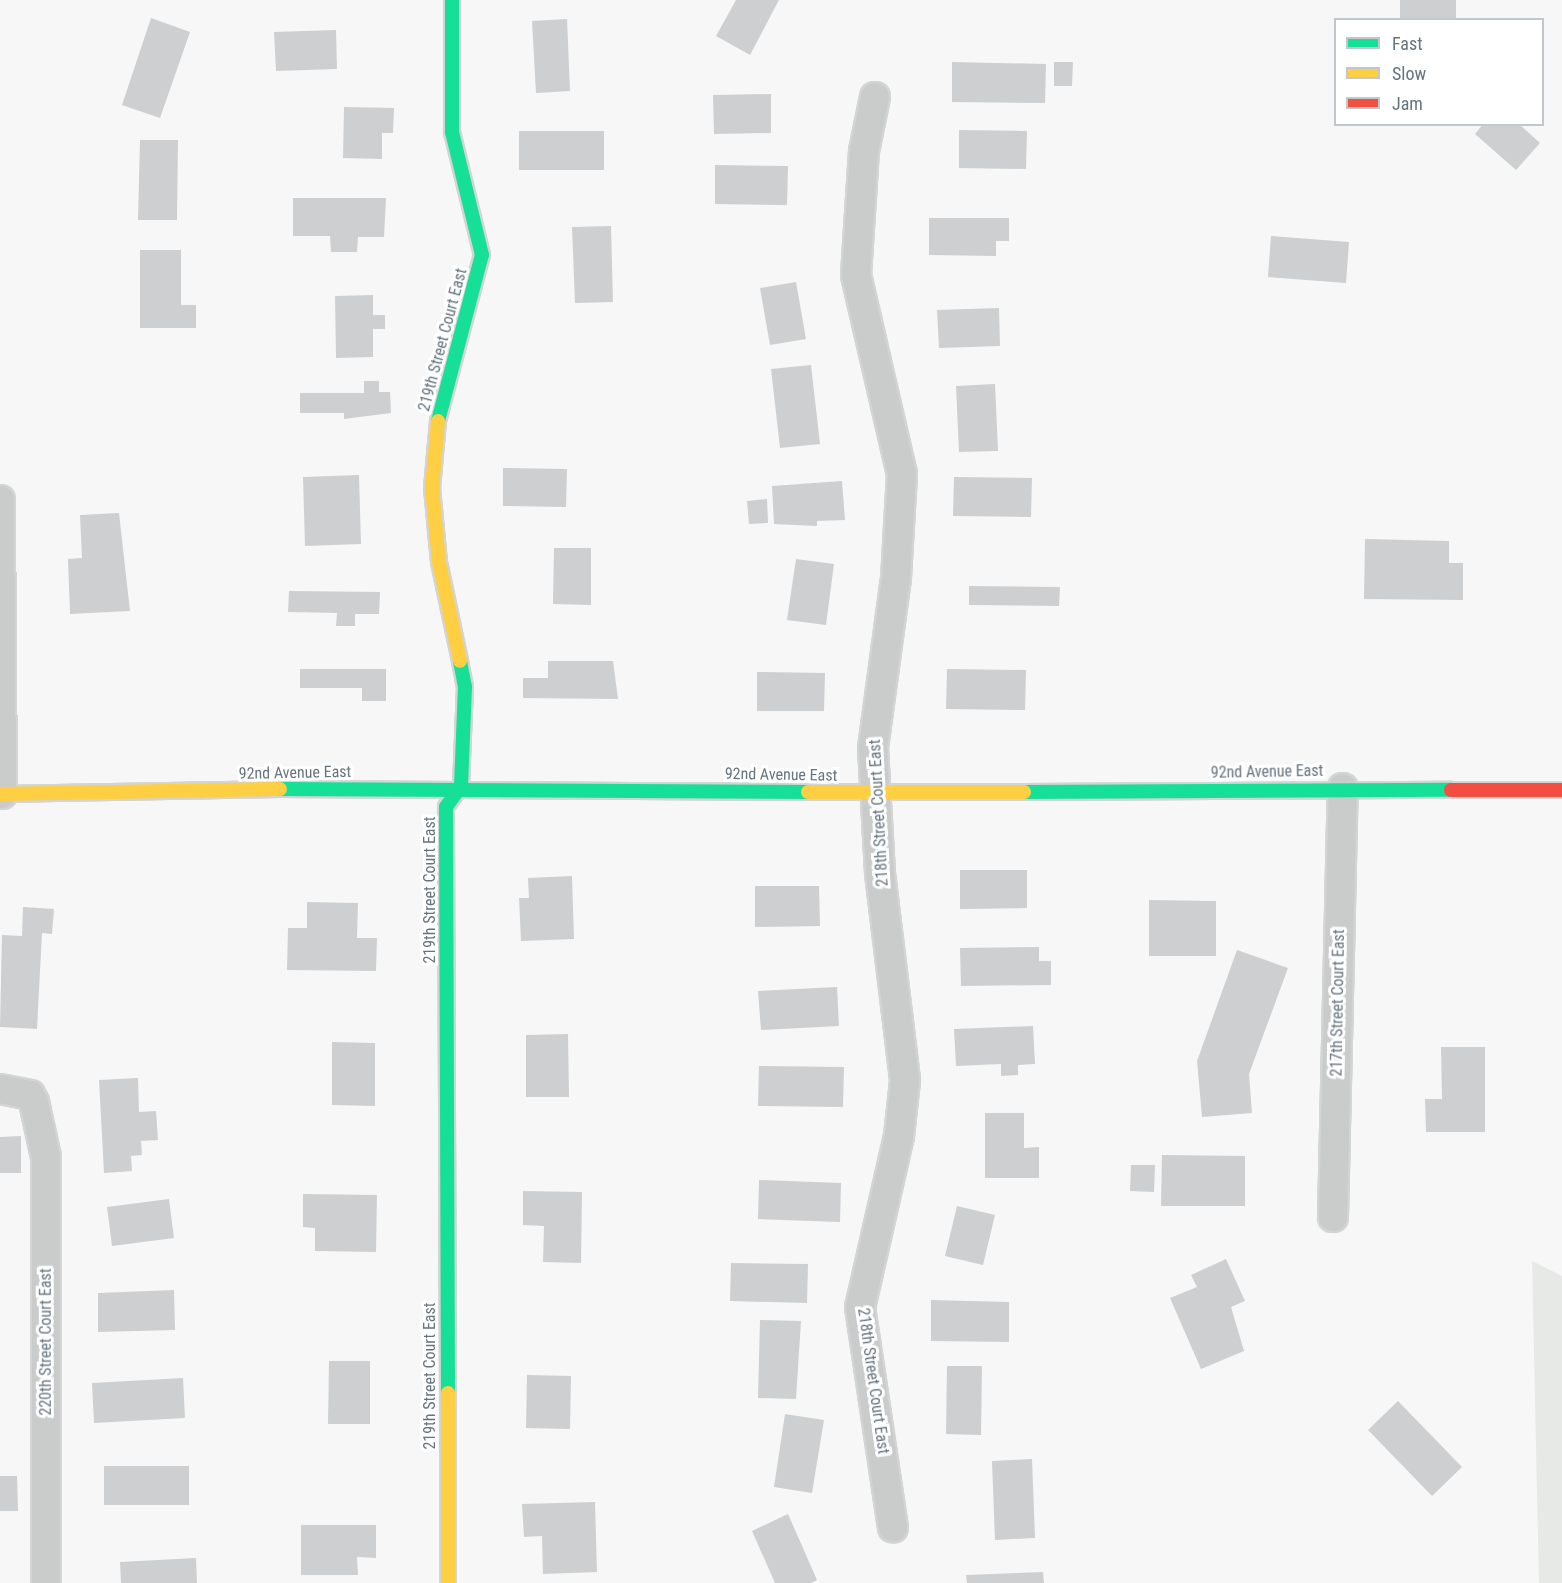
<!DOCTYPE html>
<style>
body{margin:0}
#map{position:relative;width:1562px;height:1583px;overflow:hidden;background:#f7f7f7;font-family:"Roboto Condensed",sans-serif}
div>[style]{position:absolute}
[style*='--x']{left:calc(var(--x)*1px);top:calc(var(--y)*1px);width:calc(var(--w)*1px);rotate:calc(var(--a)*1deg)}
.green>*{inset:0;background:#e6e9e5}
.building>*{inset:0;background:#cecfd0}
.roads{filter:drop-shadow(2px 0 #d3d4d5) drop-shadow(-2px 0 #d3d4d5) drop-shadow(0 2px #d3d4d5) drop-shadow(0 -2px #d3d4d5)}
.street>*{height:28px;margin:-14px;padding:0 14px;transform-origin:14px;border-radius:14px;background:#cacccc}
.fast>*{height:14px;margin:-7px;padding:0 7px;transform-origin:7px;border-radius:7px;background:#16e098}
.slow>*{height:14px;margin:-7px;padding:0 7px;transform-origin:7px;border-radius:7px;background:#ffcf43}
.jam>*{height:14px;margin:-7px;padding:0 7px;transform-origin:7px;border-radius:7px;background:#f24e42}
span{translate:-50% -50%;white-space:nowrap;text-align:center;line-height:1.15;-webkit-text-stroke:6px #fff;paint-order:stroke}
.street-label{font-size:16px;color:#66747e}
.legend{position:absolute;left:1334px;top:18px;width:210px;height:108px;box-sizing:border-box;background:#fff;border:2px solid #c2c7cb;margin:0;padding:8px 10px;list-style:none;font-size:18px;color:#66747e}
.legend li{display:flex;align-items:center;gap:12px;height:30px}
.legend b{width:30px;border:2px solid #c2c7cb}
</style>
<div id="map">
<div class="green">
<i style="clip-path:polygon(1532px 1261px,1562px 1276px,1562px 1583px,1539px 1583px)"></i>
</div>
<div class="building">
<i style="clip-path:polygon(736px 0,779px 0,750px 55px,716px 36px)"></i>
<i style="clip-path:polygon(1400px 0,1456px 0,1456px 20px,1400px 20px)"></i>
<i style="clip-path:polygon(151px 18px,190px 32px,160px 118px,122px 105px)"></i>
<i style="clip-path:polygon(567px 19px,570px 91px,536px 93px,532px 21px)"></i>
<i style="clip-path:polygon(336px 30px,337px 69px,276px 71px,274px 32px)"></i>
<i style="clip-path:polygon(952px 62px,1046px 64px,1045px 103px,952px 102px)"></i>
<i style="clip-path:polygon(1054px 62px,1073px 62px,1072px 86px,1054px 86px)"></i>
<i style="clip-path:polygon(771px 94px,771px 133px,714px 134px,713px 95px)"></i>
<i style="clip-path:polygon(344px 107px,394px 108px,393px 133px,382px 133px,382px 159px,343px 158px)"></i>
<i style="clip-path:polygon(1483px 124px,1519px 124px,1540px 143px,1516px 170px,1475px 134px)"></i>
<i style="clip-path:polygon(959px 130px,1027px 131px,1026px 169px,959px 168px)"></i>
<i style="clip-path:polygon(519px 131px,604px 131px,604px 170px,519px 170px)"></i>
<i style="clip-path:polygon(140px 140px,178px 140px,177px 220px,138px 220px)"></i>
<i style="clip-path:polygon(715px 165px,788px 166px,787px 205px,715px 204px)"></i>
<i style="clip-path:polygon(293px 198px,386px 198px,384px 237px,358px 237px,357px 252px,331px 252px,330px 236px,293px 236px)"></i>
<i style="clip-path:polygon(929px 218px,1009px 218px,1009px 241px,996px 241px,996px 256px,929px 255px)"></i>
<i style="clip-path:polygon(611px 226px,613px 302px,575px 303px,572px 227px)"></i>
<i style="clip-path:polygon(1271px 236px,1349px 242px,1346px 283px,1268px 277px)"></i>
<i style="clip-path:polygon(140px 250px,181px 250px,181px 305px,196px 305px,196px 328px,140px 328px)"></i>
<i style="clip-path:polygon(796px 282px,806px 339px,770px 345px,760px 288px)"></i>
<i style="clip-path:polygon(373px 295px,373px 315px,385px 315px,385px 329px,373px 329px,373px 357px,336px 358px,335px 296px)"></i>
<i style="clip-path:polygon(999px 308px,1000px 346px,939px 348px,937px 310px)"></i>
<i style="clip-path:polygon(811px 365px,820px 444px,780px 448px,771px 369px)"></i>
<i style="clip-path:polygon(364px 381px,379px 381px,379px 392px,390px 392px,391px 413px,344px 419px,344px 413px,300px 413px,300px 393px,364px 393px)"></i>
<i style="clip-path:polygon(995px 384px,998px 451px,959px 452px,956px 386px)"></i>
<i style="clip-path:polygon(503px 468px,567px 469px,566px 507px,503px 506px)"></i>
<i style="clip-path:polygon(359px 475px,361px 544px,305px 546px,303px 477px)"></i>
<i style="clip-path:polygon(954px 477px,1032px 478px,1031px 517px,953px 516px)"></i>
<i style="clip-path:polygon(842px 481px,845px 520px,817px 521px,817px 526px,774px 524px,772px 486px)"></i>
<i style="clip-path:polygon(767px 499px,768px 523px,749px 524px,747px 501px)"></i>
<i style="clip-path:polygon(119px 513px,130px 611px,70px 614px,68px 559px,82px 558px,80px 515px)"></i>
<i style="clip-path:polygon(1365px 539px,1449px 541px,1449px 563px,1463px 563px,1463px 600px,1364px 599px)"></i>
<i style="clip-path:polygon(554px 548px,591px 548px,591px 605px,553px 604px)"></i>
<i style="clip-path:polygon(796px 559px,834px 564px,826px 625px,787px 620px)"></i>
<i style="clip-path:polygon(969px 586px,1060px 587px,1059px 606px,969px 605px)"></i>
<i style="clip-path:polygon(289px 591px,380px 592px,379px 614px,355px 614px,355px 626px,336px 626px,337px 613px,288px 612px)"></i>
<i style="clip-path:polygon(548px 661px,613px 661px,618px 699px,523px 698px,523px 678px,548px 678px)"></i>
<i style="clip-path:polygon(300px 669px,386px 669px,386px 701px,362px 701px,362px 688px,300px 688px)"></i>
<i style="clip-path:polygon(947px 669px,1026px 670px,1025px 710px,946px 709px)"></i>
<i style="clip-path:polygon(757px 672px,825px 673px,824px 711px,757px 711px)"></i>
<i style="clip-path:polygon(960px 870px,1027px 870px,1027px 908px,960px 909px)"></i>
<i style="clip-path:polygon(572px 876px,574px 939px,521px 941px,519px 898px,529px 898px,528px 878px)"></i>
<i style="clip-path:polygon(755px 886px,819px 886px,820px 926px,755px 927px)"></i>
<i style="clip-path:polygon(1149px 900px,1216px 901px,1216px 956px,1149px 956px)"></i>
<i style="clip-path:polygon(307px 902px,358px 903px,357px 938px,377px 938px,376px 971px,287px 970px,288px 928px,307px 928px)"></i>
<i style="clip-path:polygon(23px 907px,54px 909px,52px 934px,42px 933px,37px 1029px,0 1027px,2px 935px,22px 936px)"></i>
<i style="clip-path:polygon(1039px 947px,1039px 961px,1051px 961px,1051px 985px,961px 986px,960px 948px)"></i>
<i style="clip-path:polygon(1237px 950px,1288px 968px,1249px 1074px,1252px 1113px,1202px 1117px,1197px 1061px)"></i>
<i style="clip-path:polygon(837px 987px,839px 1026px,761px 1030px,758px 991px)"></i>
<i style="clip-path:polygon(1033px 1026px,1035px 1064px,1018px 1065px,1018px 1075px,1001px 1076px,1001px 1064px,956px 1066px,954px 1029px)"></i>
<i style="clip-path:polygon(568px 1034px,569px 1097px,526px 1097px,526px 1035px)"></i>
<i style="clip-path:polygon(332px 1042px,375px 1043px,375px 1106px,332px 1105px)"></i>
<i style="clip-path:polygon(1441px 1047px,1485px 1047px,1485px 1132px,1426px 1132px,1425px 1099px,1442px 1099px)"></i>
<i style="clip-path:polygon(759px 1066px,844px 1067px,843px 1107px,758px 1106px)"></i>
<i style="clip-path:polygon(138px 1078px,139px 1112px,156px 1111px,158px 1140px,141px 1141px,142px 1155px,131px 1156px,132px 1171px,104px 1173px,99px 1080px)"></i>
<i style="clip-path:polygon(985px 1113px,1024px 1113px,1024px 1148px,1039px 1147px,1039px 1178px,985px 1178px)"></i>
<i style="clip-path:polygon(21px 1136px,21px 1173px,0 1173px,0 1137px)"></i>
<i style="clip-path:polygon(1162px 1155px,1245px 1156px,1245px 1206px,1161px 1206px)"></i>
<i style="clip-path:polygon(1131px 1165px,1155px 1165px,1154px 1192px,1130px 1191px)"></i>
<i style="clip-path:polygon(759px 1180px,841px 1183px,840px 1222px,758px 1219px)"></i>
<i style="clip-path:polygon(523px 1191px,582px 1192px,581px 1263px,543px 1262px,544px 1226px,523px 1225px)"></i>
<i style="clip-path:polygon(303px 1194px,377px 1195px,376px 1252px,315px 1251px,315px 1228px,303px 1227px)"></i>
<i style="clip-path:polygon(169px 1199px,174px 1238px,112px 1246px,107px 1207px)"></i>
<i style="clip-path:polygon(957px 1206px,995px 1215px,983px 1265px,945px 1256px)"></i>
<i style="clip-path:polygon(1226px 1259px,1245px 1301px,1231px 1307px,1244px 1351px,1201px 1369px,1170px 1298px,1197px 1287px,1191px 1275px)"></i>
<i style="clip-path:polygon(731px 1263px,808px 1264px,807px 1303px,730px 1301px)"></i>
<i style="clip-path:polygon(174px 1290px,175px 1330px,98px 1332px,98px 1293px)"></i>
<i style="clip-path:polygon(931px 1300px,1009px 1302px,1009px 1342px,931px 1341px)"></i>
<i style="clip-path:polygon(760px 1320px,801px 1321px,796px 1399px,758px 1398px)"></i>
<i style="clip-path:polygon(329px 1361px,370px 1361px,370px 1424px,328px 1424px)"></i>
<i style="clip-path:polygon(947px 1366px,982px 1366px,981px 1435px,946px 1434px)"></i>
<i style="clip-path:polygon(527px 1375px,571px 1376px,570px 1429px,526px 1428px)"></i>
<i style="clip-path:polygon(183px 1378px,185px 1418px,94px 1423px,92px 1383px)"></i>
<i style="clip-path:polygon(1398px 1401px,1462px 1467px,1432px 1496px,1368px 1430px)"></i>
<i style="clip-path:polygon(785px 1414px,824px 1420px,812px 1493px,774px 1487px)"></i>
<i style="clip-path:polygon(1032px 1459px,1035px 1538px,995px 1540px,992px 1461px)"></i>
<i style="clip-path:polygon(104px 1466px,189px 1466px,189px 1505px,104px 1505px)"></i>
<i style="clip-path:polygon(0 1476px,17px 1476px,18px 1511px,0 1511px)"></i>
<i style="clip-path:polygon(595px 1502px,597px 1572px,543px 1574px,542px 1536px,524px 1537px,522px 1504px)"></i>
<i style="clip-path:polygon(788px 1514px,817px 1580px,811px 1583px,775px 1583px,752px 1531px)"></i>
<i style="clip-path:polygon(301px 1525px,376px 1525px,376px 1558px,357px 1557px,358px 1575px,301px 1575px)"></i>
<i style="clip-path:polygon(196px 1558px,197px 1583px,121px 1583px,120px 1562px)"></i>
<i style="clip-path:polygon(1043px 1572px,1044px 1583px,967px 1583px,966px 1575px)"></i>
</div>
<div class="roads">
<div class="street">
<i style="--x:875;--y:97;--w:55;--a:101.5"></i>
<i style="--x:864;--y:151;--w:124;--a:93.7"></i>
<i style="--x:856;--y:275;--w:204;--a:77"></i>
<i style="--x:902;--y:474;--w:104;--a:93.3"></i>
<i style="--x:896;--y:578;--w:172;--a:97.7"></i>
<i style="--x:873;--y:748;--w:125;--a:86.8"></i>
<i style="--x:880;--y:873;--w:209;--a:83.1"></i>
<i style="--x:905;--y:1081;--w:55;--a:96.2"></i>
<i style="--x:899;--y:1136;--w:175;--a:102.8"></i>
<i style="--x:860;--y:1307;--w:223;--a:81.5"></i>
<i style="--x:0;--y:500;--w:294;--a:89.6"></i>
<i style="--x:0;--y:1089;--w:31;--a:11"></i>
<i style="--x:30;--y:1095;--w:8;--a:60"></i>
<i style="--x:34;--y:1102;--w:56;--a:77.7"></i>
<i style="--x:46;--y:1157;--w:426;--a:90"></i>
<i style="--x:1333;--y:1217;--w:429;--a:-88.7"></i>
</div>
<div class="fast">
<i style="--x:438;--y:421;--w:172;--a:-75.2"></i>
<i style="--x:482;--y:255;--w:127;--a:-103.7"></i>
<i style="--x:452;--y:132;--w:132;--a:-90"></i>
<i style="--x:280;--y:789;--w:528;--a:0.33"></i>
<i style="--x:1024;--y:792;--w:427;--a:-0.3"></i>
<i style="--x:448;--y:1393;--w:586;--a:-90.2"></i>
<i style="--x:446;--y:807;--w:26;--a:-54"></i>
<i style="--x:461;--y:786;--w:99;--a:-87.7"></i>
<i style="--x:465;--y:687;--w:26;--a:-101"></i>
</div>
<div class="slow">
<i style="--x:438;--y:421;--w:67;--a:95.1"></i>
<i style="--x:432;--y:488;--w:74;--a:84.6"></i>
<i style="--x:439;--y:562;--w:101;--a:78"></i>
<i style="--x:808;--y:792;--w:216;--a:0"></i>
<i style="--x:0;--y:794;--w:280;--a:-1"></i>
<i style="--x:448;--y:1393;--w:190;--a:90"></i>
</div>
<div class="jam">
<i style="--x:1451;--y:790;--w:111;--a:0"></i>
</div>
</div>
<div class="street-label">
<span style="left:443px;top:340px;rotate:-75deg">219th Street Court East</span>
<span style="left:1267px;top:772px;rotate:-1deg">92nd Avenue East</span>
<span style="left:295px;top:773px;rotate:-1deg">92nd Avenue East</span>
<span style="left:781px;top:775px;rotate:1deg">92nd Avenue East</span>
<span style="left:879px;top:813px;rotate:-93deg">218th Street Court East</span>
<span style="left:430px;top:890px;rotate:-90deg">219th Street Court East</span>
<span style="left:1338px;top:1003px;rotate:-89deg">217th Street Court East</span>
<span style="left:46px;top:1342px;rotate:-90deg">220th Street Court East</span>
<span style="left:430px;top:1376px;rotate:-90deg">219th Street Court East</span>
<span style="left:873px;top:1381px;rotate:82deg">218th Street Court East</span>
</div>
<ul class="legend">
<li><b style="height:8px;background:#16e098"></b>Fast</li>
<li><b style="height:8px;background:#ffcf43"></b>Slow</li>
<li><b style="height:8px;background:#f24e42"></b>Jam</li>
</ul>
</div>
